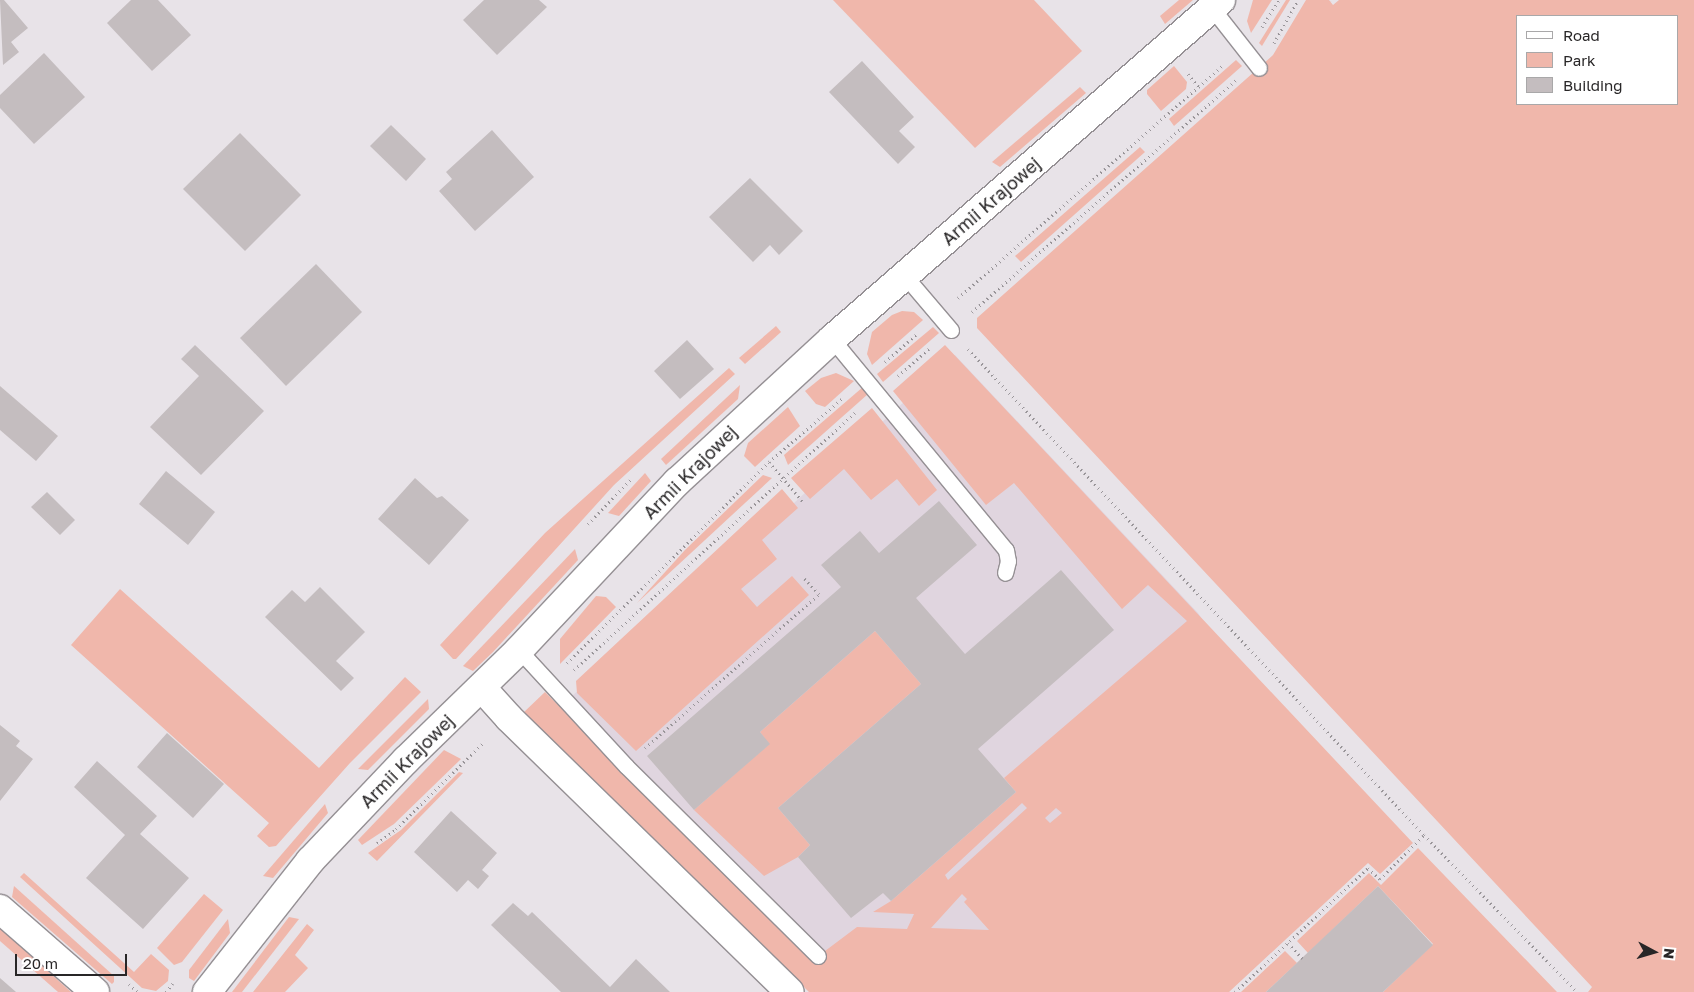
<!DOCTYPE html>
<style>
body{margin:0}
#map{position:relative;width:1694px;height:992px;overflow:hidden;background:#e8e3e8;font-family:"Golos Text",sans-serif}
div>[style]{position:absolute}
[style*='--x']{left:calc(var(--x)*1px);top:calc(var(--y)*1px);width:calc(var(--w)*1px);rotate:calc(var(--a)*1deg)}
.built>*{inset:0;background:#e0d5df}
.green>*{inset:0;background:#f0b7ab}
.building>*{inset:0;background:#c4bdbf}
.path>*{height:3px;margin-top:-1.5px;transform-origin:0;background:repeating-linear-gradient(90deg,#989498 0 1px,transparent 0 5px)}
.roads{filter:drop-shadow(1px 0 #959094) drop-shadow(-1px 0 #959094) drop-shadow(0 1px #959094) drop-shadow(0 -1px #959094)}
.service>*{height:15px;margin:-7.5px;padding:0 7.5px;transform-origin:7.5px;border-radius:7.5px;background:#fff}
.minor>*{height:28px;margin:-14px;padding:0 14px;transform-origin:14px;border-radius:14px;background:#fff}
span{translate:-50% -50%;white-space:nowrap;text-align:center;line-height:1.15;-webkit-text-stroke:4px #fff;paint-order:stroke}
.street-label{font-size:18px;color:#282627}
.legend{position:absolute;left:1516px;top:15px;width:162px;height:90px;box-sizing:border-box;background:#fff;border:1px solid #a9a8a9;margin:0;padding:6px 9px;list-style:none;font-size:15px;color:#282627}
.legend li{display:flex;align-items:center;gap:10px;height:25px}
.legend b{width:25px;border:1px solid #a9a8a9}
.north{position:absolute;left:1629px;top:927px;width:50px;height:50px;-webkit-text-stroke:4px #fff;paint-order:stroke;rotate:96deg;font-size:14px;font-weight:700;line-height:20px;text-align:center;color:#282627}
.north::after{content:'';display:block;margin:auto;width:18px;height:22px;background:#282627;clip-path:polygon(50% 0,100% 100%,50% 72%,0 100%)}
.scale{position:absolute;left:15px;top:954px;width:112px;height:22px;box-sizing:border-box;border:2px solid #282627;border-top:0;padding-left:6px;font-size:15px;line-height:18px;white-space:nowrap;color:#282627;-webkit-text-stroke:4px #fff;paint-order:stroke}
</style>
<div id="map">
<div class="built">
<i style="clip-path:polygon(955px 355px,1198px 613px,1361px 852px,833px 992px,565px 702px,794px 503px)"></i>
</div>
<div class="green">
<i style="clip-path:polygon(833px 0,1034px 0,1082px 51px,975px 148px)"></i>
<i style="clip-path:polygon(1179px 0,1193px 0,1165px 24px,1160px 16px)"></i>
<i style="clip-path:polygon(1253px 0,1272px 0,1251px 33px,1247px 21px)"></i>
<i style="clip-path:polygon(1286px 0,1290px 0,1262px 46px,1259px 43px)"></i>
<i style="clip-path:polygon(evenodd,1306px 0,1329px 0,1333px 5px,1339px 0,1694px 0,1694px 992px,1588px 992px,1592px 987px,977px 328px,977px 318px,1273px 55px,1306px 0,1518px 16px,1678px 16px,1678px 104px,1518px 104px,1518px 16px)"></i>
<i style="clip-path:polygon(1236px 60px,1242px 66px,1174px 126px,1169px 119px)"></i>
<i style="clip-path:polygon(1174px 66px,1187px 82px,1186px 89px,1161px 111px,1147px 94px,1147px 90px)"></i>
<i style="clip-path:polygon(1080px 87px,1086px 93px,1000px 167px,992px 162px)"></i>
<i style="clip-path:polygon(1140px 147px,1145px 152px,1021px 262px,1015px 256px)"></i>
<i style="clip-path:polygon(902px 311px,914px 312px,923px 320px,872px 365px,867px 354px,872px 332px,892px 315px)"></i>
<i style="clip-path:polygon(776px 326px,781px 332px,745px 364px,739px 358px)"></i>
<i style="clip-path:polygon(933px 327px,939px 333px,883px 382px,877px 374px)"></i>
<i style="clip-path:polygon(evenodd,945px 345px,1413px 843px,1380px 874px,1368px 863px,1229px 992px,809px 992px,523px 713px,545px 692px,813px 960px,857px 927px,907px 929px,914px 914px,873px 912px,891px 901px,1016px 792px,1004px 778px,1187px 621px,1148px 585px,1122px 609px,1014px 483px,986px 505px,893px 391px,945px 345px,1022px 803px,1027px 808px,948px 880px,945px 875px,1022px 803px,945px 345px,1056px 808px,1062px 813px,1050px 823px,1045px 818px,1056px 808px,945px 345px,962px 894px,967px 899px,964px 902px,989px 930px,931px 928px,962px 894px)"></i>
<i style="clip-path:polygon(729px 368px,735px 374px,614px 485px,456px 659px,453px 659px,440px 645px,545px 533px)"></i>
<i style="clip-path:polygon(836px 373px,854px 381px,825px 407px,816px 404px,805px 391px,821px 378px)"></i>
<i style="clip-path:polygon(740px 385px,738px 399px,666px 465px,661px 459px)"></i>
<i style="clip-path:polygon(863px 387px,868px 394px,788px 465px,784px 455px)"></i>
<i style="clip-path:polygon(788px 407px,800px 426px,755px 467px,744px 456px,748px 443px)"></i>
<i style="clip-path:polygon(872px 408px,937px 490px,919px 506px,897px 479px,871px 500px,844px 469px,810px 499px,791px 478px)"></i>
<i style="clip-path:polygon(645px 473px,651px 481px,619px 516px,608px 513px)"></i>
<i style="clip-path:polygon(763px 475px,772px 478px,637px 603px,685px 550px)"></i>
<i style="clip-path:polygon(782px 489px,798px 508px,762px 540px,777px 559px,741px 589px,757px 607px,792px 576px,809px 595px,636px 751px,577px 693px,576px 681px)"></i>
<i style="clip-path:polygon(575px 549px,578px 560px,493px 652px,473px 671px,463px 666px)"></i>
<i style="clip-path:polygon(120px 589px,319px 768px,405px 677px,421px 692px,350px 763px,276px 846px,269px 847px,257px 836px,269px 823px,71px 645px)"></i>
<i style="clip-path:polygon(596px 596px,606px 597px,616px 607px,560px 664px,560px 639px)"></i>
<i style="clip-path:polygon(875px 631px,921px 684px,778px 808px,810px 845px,798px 857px,764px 876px,694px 810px,769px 744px,760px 732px)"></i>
<i style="clip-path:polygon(428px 699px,429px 709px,368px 770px,358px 769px)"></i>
<i style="clip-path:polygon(444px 750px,461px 759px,394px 824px,362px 845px,358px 840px)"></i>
<i style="clip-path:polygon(459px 772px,463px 773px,377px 861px,368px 853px,401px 830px)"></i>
<i style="clip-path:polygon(325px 804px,328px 813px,273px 878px,263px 876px)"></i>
<i style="clip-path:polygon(1418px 848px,1557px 992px,1383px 992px,1433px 944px,1378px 886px,1308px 953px,1297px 941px,1369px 873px,1381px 885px)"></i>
<i style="clip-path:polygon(24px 873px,134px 972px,151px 954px,169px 970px,168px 981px,156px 991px,142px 988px,20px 877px)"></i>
<i style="clip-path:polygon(14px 886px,114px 976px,114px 982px,112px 984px,12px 897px)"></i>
<i style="clip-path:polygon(204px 894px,223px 910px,182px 962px,174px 965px,157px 948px)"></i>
<i style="clip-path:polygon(289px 917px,299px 919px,242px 992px,232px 992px)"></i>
<i style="clip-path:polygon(228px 919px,230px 933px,194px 981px,189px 978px,189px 970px)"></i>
<i style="clip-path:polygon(307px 924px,314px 930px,295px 955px,308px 968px,285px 992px,253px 992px)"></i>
<i style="clip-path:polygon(0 928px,71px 992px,58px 992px,0 941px)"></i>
<i style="clip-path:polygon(1285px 951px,1297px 963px,1266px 992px,1241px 992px)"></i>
</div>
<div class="building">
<i style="clip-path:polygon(0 0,4px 0,28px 28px,11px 42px,19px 52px,3px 65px)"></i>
<i style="clip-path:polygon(131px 0,158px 0,191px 35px,152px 71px,107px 23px)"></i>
<i style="clip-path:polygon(484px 0,539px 0,547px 7px,497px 55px,463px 20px)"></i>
<i style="clip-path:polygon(44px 53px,85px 97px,34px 144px,0 108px,0 95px)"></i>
<i style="clip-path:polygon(862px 61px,914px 117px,899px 131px,915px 147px,898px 164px,829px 92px)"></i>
<i style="clip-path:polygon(391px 125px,426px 159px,406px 181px,370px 146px)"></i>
<i style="clip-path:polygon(492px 130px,534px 177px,475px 231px,439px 191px,452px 179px,446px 172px)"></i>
<i style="clip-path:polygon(240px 133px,301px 195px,245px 251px,183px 189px)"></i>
<i style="clip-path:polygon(750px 178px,803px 231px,779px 255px,770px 245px,753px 262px,709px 217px)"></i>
<i style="clip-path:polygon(316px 264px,362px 312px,286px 386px,240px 338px)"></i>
<i style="clip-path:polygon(687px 340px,714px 369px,680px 399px,654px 371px)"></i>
<i style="clip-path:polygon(195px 345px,264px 411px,201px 475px,150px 427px,199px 376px,181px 359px)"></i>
<i style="clip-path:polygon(0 386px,58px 436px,36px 461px,0 430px)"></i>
<i style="clip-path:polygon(166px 471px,215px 512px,188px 545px,139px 504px)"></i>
<i style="clip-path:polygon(415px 478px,437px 498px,442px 496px,469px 520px,429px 565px,378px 519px)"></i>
<i style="clip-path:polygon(47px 492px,75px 520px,60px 535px,31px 507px)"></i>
<i style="clip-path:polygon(939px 501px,977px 545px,916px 598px,965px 654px,1061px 570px,1114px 630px,978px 749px,1016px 792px,891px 901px,883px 893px,851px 918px,798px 857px,810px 845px,778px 808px,921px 684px,875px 631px,760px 732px,770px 744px,694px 810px,647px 756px,841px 587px,821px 565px,860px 531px,879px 553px)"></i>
<i style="clip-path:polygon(320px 587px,365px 632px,336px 661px,354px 678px,341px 691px,265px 617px,292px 590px,305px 602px)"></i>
<i style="clip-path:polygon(0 725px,20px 741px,16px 746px,33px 759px,0 801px)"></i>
<i style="clip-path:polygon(167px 733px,224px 784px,193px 818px,137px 767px)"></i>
<i style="clip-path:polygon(97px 761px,157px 816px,140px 834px,189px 878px,143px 929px,86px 878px,125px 835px,74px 787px)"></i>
<i style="clip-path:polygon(451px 811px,497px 853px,482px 870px,489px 876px,478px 889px,468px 880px,457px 892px,414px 852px)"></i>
<i style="clip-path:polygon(1378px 886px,1433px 945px,1383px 992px,1266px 992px)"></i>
<i style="clip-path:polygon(513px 903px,528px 916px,532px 912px,610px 987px,636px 959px,670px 992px,561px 992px,491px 925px)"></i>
<i style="clip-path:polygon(0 978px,16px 992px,0 992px)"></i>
</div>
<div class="path">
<i style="--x:1262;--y:27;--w:32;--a:-58"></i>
<i style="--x:1274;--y:43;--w:49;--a:-60.8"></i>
<i style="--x:1188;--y:74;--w:17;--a:50"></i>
<i style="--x:958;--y:298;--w:351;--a:-41.3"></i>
<i style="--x:972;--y:312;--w:351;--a:-41.3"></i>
<i style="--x:968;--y:349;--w:666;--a:46.82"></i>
<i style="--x:1424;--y:835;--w:219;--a:45.7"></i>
<i style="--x:885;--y:362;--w:44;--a:-41.3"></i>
<i style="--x:898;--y:376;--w:44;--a:-41.3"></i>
<i style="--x:769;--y:462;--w:54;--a:49.5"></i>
<i style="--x:588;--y:524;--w:61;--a:-46.3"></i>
<i style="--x:567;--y:663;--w:285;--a:-44.9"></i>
<i style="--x:769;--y:462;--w:99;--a:-40.9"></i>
<i style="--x:574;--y:670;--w:384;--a:-42.5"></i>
<i style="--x:645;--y:748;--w:232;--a:-41.5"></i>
<i style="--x:819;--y:594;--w:22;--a:-133"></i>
<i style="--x:377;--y:843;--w:24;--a:-36"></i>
<i style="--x:396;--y:829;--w:125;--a:-44.7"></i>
<i style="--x:1288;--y:943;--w:21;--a:47"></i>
<i style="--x:129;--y:984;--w:12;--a:42"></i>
<i style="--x:166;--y:992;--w:11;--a:-52"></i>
<i style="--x:1235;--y:992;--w:182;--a:-43"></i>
<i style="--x:1368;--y:868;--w:16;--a:43"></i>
<i style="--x:1380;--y:879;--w:62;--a:-45"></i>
</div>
<div class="roads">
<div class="service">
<i style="--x:1212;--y:8;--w:76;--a:51.9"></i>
<i style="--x:905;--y:276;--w:71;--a:49.6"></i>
<i style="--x:832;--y:339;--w:273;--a:50.5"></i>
<i style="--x:1006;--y:550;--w:11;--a:80"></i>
<i style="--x:1008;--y:561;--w:12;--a:104"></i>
<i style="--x:519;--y:650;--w:158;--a:47.3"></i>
<i style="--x:626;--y:766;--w:270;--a:44.7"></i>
</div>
<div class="minor">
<i style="--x:482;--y:688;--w:40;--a:48"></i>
<i style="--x:509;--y:718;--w:392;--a:44.3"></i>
<i style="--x:0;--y:909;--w:126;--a:41.1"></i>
<i style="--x:207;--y:992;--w:167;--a:-51.8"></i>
<i style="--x:310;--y:861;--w:139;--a:-46.5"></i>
<i style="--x:406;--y:760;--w:158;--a:-44.2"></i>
<i style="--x:519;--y:650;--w:231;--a:-46.8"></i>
<i style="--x:677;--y:482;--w:211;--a:-42.7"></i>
<i style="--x:832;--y:339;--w:516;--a:-41.07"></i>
</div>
</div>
<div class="street-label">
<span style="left:991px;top:201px;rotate:-41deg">Armii Krajowej</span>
<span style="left:690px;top:472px;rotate:-45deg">Armii Krajowej</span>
<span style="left:407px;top:761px;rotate:-45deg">Armii Krajowej</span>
</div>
<ul class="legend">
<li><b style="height:6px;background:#fff"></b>Road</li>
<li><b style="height:14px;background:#f0b7ab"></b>Park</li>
<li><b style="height:14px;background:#c4bdbf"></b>Building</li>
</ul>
<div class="north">N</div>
<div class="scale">20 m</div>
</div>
